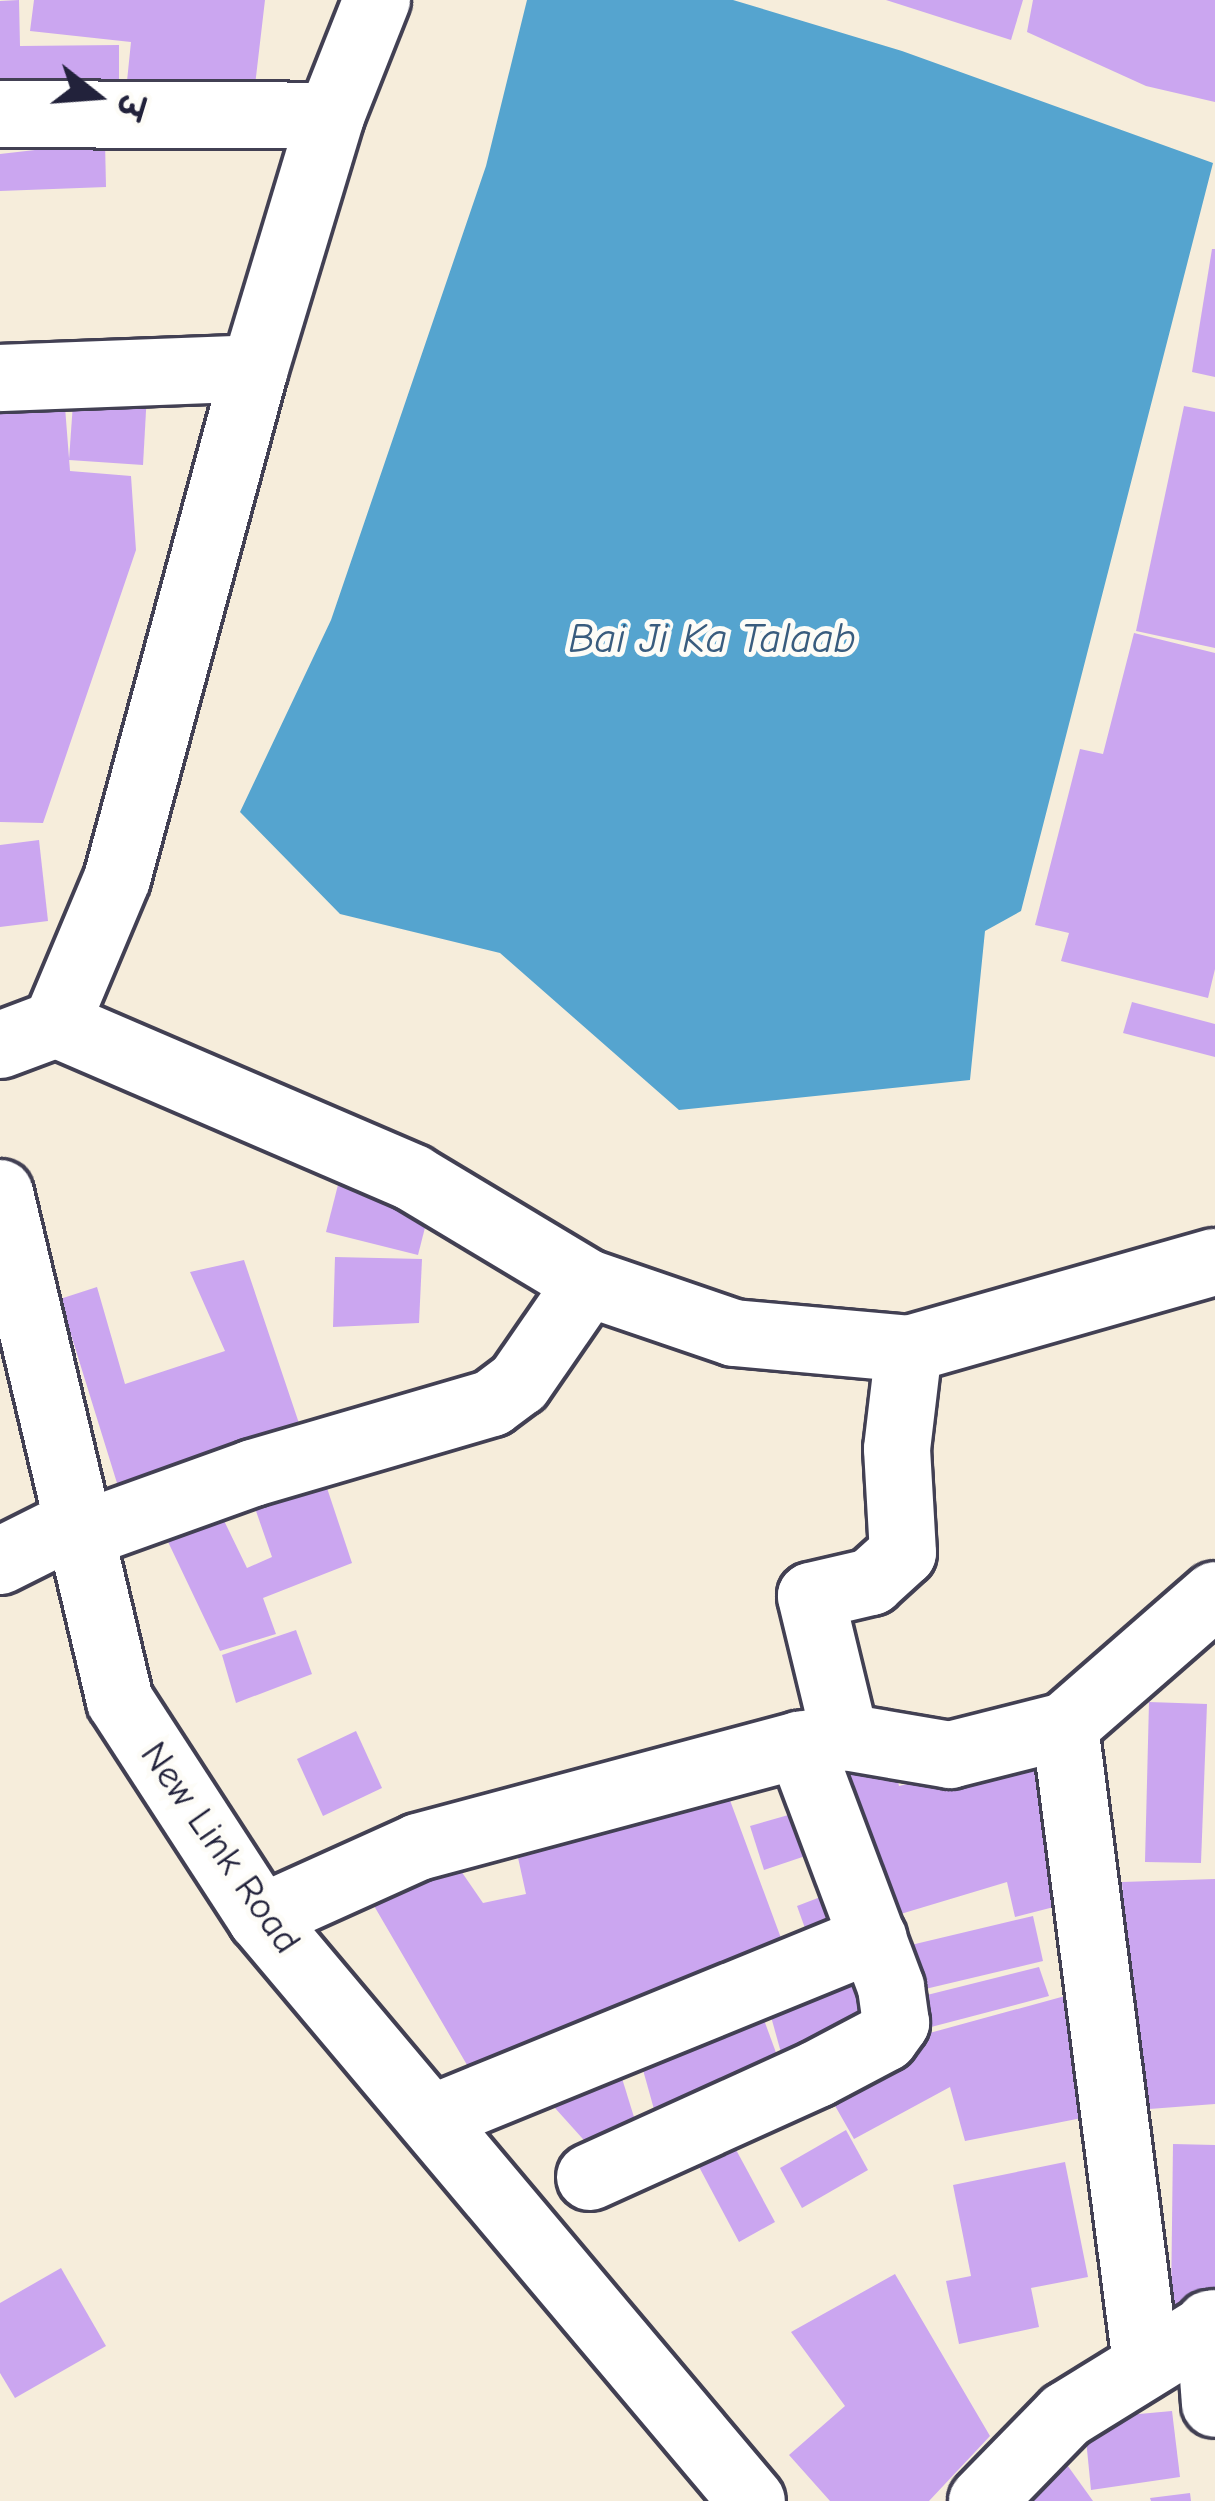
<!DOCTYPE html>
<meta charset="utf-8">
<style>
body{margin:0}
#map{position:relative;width:1215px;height:2501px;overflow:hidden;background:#f6eddb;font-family:"Comic Neue","Playpen Sans Deva",sans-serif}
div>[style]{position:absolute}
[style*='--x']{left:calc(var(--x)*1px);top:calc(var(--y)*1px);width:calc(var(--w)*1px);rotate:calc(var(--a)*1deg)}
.water>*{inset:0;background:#55a4cf}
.building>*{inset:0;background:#cba6f0}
.roads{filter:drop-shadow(3px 0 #424053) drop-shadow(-3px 0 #424053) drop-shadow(0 3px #424053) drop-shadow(0 -3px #424053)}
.minor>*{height:66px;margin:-33px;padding:0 33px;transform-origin:33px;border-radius:33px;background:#fff}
span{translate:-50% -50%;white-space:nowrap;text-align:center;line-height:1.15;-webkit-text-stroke:10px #fdfcf7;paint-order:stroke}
.street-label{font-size:39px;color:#22223b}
.water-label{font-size:42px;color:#395c7e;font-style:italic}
.north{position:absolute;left:36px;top:36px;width:120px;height:120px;-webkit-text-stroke:9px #fdfcf7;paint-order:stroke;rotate:107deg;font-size:33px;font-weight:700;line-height:48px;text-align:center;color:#22223b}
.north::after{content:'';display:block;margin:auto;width:42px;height:54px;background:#22223b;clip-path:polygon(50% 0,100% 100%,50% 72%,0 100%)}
</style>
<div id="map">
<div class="water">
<i style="clip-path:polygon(527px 0,733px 0,902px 51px,1213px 163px,1021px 911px,985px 931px,970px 1080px,679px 1110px,500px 953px,340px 914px,240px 812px,331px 620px,486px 166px)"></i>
</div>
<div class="building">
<i style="clip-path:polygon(19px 0,20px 46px,119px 45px,119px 105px,0 110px,0 1px)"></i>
<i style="clip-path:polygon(34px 0,265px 0,254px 94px,127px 81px,131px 42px,30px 31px)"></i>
<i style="clip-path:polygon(886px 0,1023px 0,1011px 40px)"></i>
<i style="clip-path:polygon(1033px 0,1215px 0,1215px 102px,1146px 86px,1027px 32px)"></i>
<i style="clip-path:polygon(105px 142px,106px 187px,0 191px,0 154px)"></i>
<i style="clip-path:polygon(1212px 249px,1215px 249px,1215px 377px,1192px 372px)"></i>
<i style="clip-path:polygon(74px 389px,147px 393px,143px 465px,69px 460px)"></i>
<i style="clip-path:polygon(64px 394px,70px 471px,131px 476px,136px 550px,43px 823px,0 822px,0 399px)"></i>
<i style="clip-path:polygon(1184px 406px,1215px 412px,1215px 648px,1136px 631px)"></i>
<i style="clip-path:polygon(1134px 633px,1215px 653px,1215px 969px,1208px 998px,1061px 961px,1069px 933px,1035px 925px,1080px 749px,1103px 754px)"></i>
<i style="clip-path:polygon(39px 840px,48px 921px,0 927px,0 845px)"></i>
<i style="clip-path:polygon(1132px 1002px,1215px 1024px,1215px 1057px,1123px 1033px)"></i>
<i style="clip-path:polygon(339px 1181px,431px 1204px,418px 1255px,326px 1232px)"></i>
<i style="clip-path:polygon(335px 1257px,422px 1259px,419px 1323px,333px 1327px)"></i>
<i style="clip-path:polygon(244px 1260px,307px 1447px,121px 1496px,60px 1299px,97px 1287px,125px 1384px,225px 1351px,190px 1272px)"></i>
<i style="clip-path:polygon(322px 1473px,352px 1563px,263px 1598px,276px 1634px,220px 1651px,160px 1525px,214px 1500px,247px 1568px,272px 1557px,249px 1491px)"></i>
<i style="clip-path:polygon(296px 1630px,312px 1674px,236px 1703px,222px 1655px)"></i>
<i style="clip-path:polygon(1149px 1702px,1207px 1704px,1201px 1863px,1145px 1862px)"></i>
<i style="clip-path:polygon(356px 1731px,382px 1788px,323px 1816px,297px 1759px)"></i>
<i style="clip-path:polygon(1044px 1750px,1081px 1900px,1015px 1917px,1007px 1882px,884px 1919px,846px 1763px,891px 1751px,899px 1786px)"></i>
<i style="clip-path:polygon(721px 1776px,788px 1957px,477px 2082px,363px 1887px,450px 1855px,483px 1903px,526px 1894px,515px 1844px)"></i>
<i style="clip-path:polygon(813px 1808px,826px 1849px,764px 1870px,750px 1826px)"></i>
<i style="clip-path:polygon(1215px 1879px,1215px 2104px,1136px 2110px,1122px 1882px)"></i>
<i style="clip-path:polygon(844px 1888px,857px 1924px,810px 1942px,797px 1906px)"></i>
<i style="clip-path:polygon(1033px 1916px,1043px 1961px,900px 1995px,890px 1950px)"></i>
<i style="clip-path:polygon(865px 1949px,887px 2028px,785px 2067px,765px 1995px)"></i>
<i style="clip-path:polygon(1039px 1967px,1049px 1996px,912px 2032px,907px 2000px)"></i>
<i style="clip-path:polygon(1065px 1996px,1097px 2115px,965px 2141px,950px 2087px,854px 2139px,826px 2090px,904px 2040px)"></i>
<i style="clip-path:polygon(756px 1998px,782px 2069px,657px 2120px,638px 2052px)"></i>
<i style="clip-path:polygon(616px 2059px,638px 2130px,591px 2148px,537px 2088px)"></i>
<i style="clip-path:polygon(846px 2130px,868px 2170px,802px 2208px,780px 2168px)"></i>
<i style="clip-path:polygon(1173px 2144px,1215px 2145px,1215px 2305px,1171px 2305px)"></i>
<i style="clip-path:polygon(734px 2146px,775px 2222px,739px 2242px,698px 2165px)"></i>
<i style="clip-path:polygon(1065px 2162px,1088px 2277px,1031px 2288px,1039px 2327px,959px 2344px,946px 2281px,971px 2276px,953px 2185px)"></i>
<i style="clip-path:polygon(61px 2268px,106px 2346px,15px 2398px,0 2373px,0 2303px)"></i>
<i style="clip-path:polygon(895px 2274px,990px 2436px,929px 2501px,830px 2501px,789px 2455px,845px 2406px,791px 2332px)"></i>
<i style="clip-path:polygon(1172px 2411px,1180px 2477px,1091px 2490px,1084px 2419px)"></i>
<i style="clip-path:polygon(1065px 2462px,1093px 2501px,1009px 2501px)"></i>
<i style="clip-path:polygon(1190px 2493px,1191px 2501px,1151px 2501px,1150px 2498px)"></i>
</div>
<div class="roads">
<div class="minor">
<i style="--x:0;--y:114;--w:331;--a:0.3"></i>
<i style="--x:255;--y:368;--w:263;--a:-73.2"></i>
<i style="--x:331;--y:116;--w:125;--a:-68.4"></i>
<i style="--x:0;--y:378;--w:255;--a:-2.2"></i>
<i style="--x:255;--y:368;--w:529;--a:105.11"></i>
<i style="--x:117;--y:879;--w:157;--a:112.8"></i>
<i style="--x:56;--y:1024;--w:60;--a:159.4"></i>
<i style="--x:56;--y:1024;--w:389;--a:23.3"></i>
<i style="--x:413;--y:1178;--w:204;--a:31"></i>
<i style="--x:588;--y:1283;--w:154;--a:18.9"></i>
<i style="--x:734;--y:1333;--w:176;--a:5.2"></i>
<i style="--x:0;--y:1193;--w:522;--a:76.71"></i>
<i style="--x:120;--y:1701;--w:259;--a:57"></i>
<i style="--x:261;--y:1918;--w:762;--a:49.9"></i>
<i style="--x:81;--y:1535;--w:183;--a:-19.8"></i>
<i style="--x:253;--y:1473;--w:249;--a:-16.3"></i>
<i style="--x:492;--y:1403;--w:34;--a:-37"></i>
<i style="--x:519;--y:1383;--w:121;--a:-55.4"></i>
<i style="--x:0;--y:1561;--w:87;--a:-26.6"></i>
<i style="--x:1065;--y:1726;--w:643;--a:82.76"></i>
<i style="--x:845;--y:1737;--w:145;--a:-103.6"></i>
<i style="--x:811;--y:1596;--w:62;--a:-13.1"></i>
<i style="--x:871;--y:1582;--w:43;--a:-42.2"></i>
<i style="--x:903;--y:1553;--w:104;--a:-93.3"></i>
<i style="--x:897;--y:1449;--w:101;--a:-83.2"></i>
<i style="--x:909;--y:1349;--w:318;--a:-15.9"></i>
<i style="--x:261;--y:1918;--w:172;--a:-24.3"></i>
<i style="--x:418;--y:1847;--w:395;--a:-15"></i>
<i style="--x:800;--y:1745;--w:46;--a:-10.1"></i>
<i style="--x:845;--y:1737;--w:107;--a:9.7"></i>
<i style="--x:950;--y:1755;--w:119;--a:-14.2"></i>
<i style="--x:1065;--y:1726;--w:199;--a:-41.1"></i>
<i style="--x:433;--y:2118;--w:476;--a:-22.2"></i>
<i style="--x:590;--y:2177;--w:249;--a:-24.4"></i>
<i style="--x:817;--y:2074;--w:77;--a:-27.9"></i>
<i style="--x:885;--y:2038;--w:19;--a:-54"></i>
<i style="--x:896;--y:2023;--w:36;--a:-98"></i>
<i style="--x:891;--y:1987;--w:259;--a:-110.6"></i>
<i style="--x:1209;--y:2324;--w:80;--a:85.7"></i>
<i style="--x:982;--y:2501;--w:120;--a:-45.7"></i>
<i style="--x:1066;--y:2415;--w:175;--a:-31.7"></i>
</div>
</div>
<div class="street-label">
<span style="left:220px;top:1848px;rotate:55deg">New Link Road</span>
</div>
<div class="water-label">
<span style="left:712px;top:639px">Bai Ji Ka Talaab</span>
</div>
<div class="north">उ</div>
</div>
